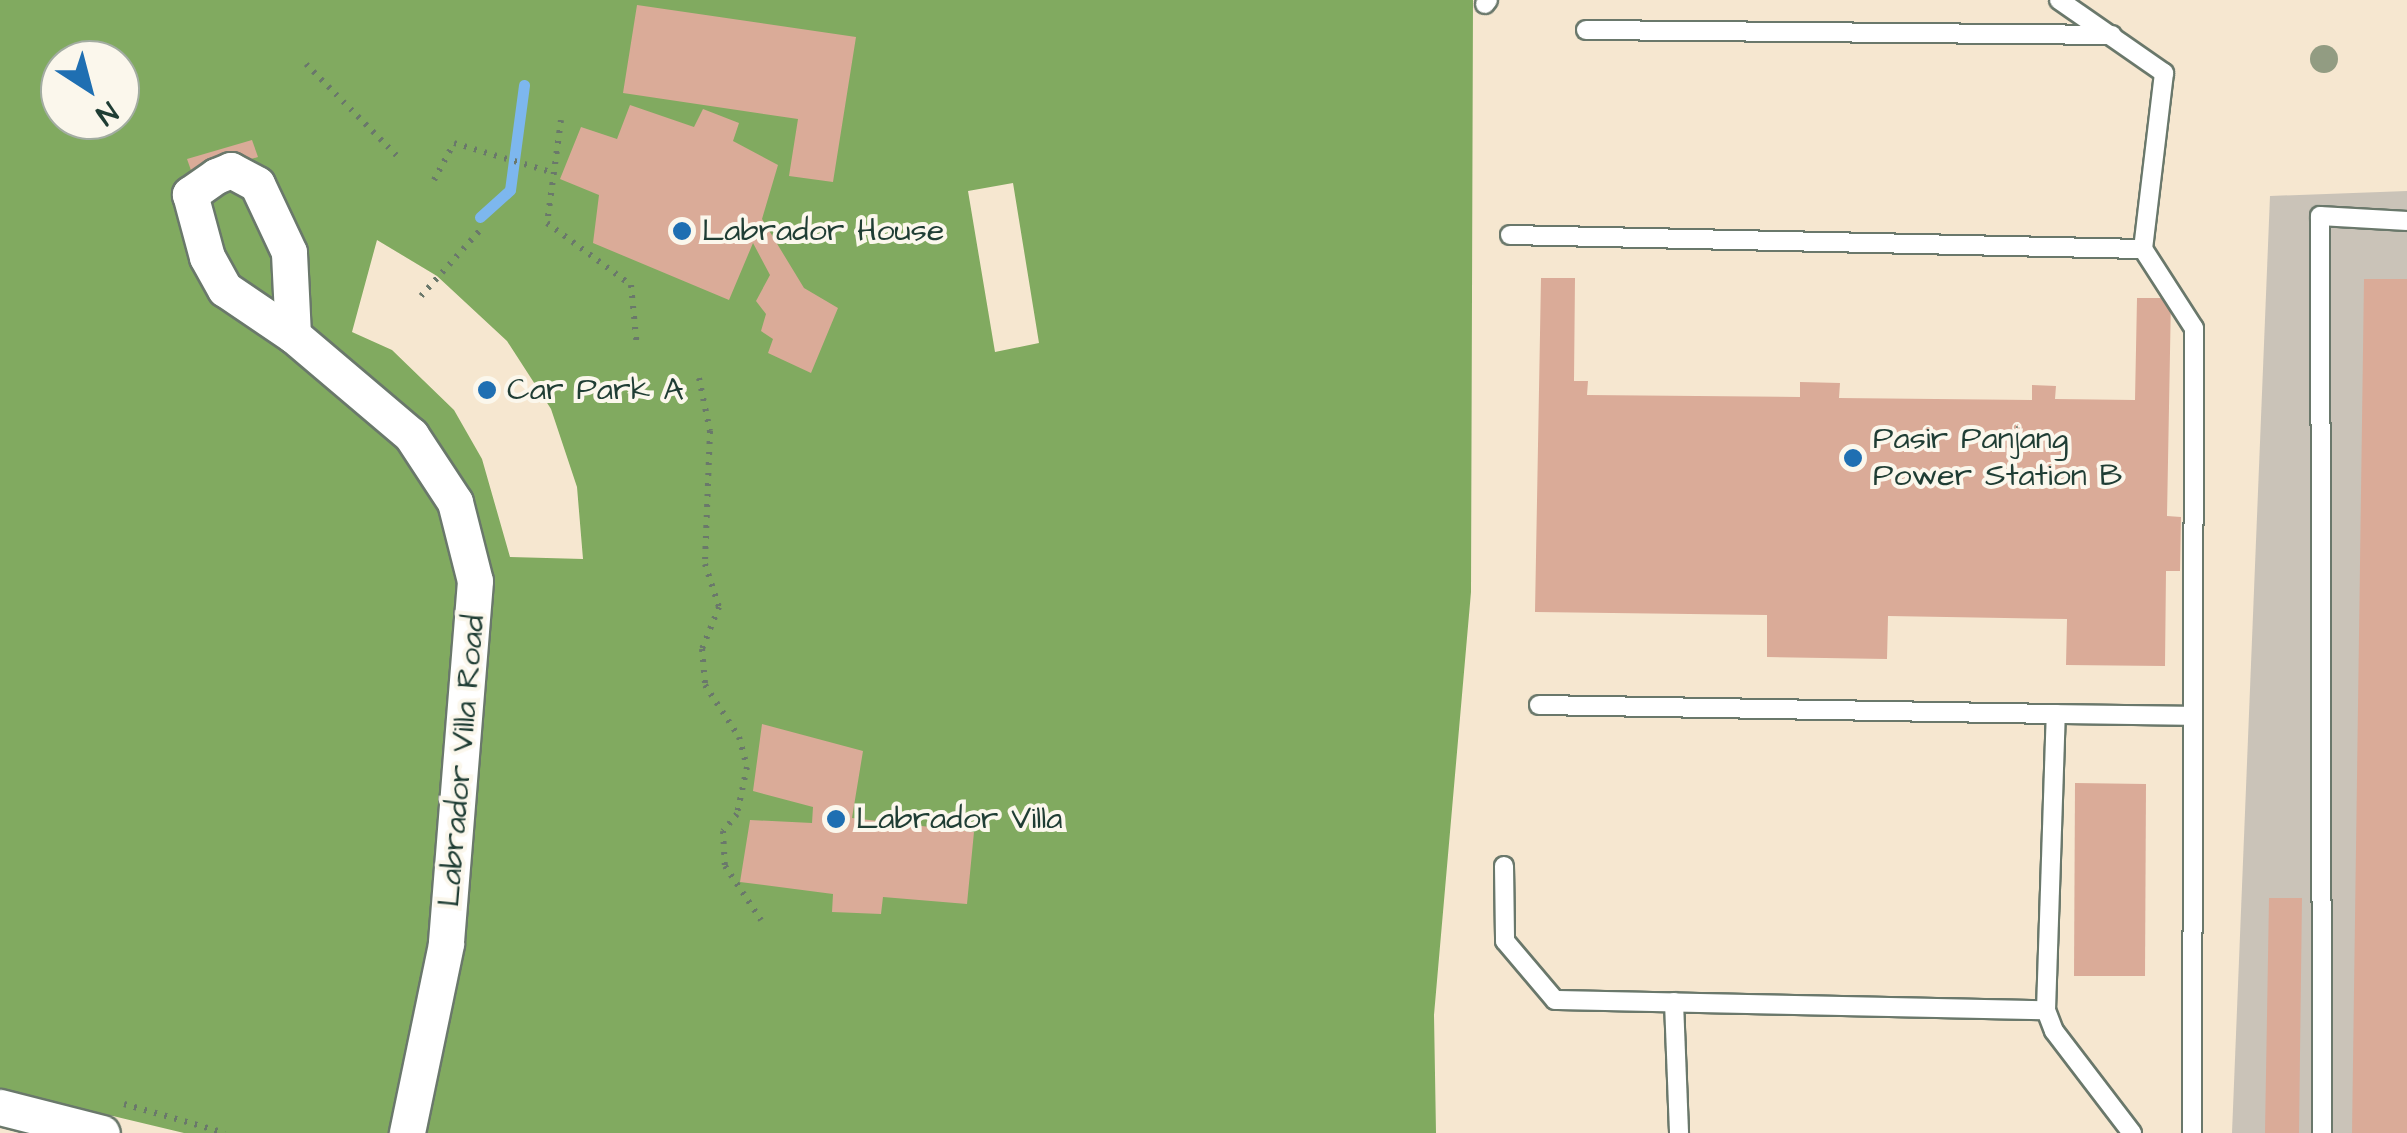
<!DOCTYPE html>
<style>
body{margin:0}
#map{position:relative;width:2407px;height:1133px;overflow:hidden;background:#f6e7d0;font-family:"Architects Daughter",sans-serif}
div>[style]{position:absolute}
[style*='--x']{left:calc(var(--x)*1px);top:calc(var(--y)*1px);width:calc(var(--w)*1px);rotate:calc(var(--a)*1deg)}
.industrial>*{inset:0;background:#cac3b8}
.forest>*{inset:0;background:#81aa60}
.stream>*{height:11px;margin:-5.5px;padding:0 5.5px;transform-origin:5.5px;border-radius:5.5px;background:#7db7ee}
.building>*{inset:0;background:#daab98}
.path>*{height:6px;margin-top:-3px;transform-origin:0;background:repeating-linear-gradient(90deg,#6a786b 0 2.5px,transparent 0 10.5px)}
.roads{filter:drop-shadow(2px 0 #6a786b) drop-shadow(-2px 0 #6a786b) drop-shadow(0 2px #6a786b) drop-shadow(0 -2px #6a786b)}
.service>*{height:18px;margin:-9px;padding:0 9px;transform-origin:9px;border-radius:9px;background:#fff}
.minor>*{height:35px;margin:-17.5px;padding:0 17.5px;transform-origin:17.5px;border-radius:17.5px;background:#fff}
.trees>*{width:28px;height:28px;margin:-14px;border-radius:50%;background:#929c82}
.dots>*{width:28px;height:28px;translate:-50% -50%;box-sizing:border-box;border:5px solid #fbf7ec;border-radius:50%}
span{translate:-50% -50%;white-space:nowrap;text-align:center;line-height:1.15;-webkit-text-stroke:8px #fbf7ec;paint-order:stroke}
.poi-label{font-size:32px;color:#1f3d34}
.left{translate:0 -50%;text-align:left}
.street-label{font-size:32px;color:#1f3d34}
.north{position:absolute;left:40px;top:40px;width:100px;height:100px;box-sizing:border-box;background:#fbf7ec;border:2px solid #a3ada2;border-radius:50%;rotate:144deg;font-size:28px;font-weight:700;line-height:40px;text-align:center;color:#1f3d34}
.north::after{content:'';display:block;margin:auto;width:35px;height:45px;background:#1f6fb2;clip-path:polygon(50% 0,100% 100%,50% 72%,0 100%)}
</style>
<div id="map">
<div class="industrial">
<i style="clip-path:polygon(2407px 191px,2407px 1133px,2232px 1133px,2270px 196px)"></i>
</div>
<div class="forest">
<i style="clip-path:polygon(evenodd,0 0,1473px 0,1471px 592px,1434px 1015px,1436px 1133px,184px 1133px,0 1089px,0 0,60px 60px,120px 60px,120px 120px,60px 120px,60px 60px,0 0,1013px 183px,1039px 343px,995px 352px,968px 191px,1013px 183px,0 0,377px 240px,437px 276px,507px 341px,551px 409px,577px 487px,583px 559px,510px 557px,482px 459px,454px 410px,392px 350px,352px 332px,377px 240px)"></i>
</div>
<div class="stream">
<i style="--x:480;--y:217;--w:40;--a:-42"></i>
<i style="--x:510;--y:190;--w:106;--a:-82.4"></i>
</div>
<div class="building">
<i style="clip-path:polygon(637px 5px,856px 37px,833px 182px,789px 176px,798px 119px,623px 93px)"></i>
<i style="clip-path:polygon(630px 105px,694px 127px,703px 109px,739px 123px,733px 141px,778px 165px,762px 219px,804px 288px,838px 308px,811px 373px,768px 353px,773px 339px,761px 331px,766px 314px,756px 301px,770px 275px,753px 243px,729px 300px,593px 243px,599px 195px,560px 179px,581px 127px,617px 139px)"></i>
<i style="clip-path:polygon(252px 140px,258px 157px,193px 176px,187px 159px)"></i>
<i style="clip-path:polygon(1541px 278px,1575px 278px,1574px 381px,1588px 381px,1587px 395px,1800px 397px,1800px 382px,1840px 383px,1839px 398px,2032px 400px,2032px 385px,2056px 386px,2055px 399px,2135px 400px,2137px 298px,2171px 298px,2167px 516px,2181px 517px,2180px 571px,2166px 571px,2165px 666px,2066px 665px,2067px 619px,1888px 616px,1887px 659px,1767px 657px,1767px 615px,1535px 612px)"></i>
<i style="clip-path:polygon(2364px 279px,2407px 279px,2407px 1133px,2352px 1133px)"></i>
<i style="clip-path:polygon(762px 724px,863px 751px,852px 818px,974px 832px,967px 904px,883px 897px,881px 914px,832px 912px,833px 894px,740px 882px,750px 820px,812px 823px,813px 807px,753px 791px)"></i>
<i style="clip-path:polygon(2075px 783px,2146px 784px,2145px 976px,2074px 976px)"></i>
<i style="clip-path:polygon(2269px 898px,2302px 898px,2299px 1133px,2265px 1133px)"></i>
</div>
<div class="path">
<i style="--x:306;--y:64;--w:129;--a:45.3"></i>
<i style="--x:561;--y:120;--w:104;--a:97.7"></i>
<i style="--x:547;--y:223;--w:104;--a:36.4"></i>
<i style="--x:631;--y:285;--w:62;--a:84.5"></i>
<i style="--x:434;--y:180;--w:42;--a:-61.6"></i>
<i style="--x:454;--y:143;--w:104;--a:16.7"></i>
<i style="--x:421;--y:296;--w:93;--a:-48.1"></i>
<i style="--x:699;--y:378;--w:54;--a:78.3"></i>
<i style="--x:710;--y:431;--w:133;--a:92.2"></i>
<i style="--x:705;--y:564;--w:45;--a:72"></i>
<i style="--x:719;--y:607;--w:45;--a:112"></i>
<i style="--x:702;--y:649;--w:36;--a:85"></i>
<i style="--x:705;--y:685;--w:62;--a:56.8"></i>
<i style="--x:739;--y:737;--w:31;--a:75"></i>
<i style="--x:747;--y:767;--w:48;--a:102"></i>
<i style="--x:737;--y:814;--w:22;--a:129"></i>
<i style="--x:723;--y:831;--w:35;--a:87"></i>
<i style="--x:725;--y:866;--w:65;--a:56.3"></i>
<i style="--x:124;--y:1104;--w:105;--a:16"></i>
</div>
<div class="roads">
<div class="service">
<i style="--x:2059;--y:0;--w:128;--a:34.8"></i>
<i style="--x:2164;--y:73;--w:177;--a:96.8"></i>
<i style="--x:2143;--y:249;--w:94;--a:57.2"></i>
<i style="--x:2194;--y:328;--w:805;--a:90.14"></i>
<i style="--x:1485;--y:4;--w:5;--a:-53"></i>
<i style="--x:1586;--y:30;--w:526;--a:0.54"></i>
<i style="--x:1510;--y:235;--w:633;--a:1.27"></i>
<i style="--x:1539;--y:705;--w:517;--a:1"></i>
<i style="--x:1504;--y:866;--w:75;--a:89.2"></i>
<i style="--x:1505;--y:941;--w:77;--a:49.7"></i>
<i style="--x:1555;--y:1000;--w:491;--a:1.2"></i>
<i style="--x:1674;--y:1002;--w:131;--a:87.8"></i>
<i style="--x:2132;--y:1133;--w:128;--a:-127.4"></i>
<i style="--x:2054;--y:1031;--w:22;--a:-111"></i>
<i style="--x:2046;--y:1010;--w:296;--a:-88.1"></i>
<i style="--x:2056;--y:714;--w:137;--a:0.8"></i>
<i style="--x:2322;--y:1133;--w:917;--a:-90.12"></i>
<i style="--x:2320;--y:216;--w:87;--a:3.3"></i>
</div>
<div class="minor">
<i style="--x:293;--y:335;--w:83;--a:-92.8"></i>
<i style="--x:289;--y:252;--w:75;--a:-115.2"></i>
<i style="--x:257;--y:184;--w:30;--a:-152"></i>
<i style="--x:231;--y:170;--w:16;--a:158"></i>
<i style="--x:216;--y:176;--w:32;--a:145"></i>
<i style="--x:190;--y:194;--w:65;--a:74.9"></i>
<i style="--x:207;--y:257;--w:37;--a:61"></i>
<i style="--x:225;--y:289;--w:82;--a:34.1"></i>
<i style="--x:293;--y:335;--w:155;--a:40.3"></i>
<i style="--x:411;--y:435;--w:80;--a:56.7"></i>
<i style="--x:455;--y:502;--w:81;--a:75.8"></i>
<i style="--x:475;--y:581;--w:364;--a:94.6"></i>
<i style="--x:446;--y:944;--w:193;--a:101.7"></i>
<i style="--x:0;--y:1107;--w:105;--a:14.3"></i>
</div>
</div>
<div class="trees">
<i style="left:2324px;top:59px"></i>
</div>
<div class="dots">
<i style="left:682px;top:231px;background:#1f6fb2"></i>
<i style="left:487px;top:390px;background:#1f6fb2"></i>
<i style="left:1853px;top:458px;background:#1f6fb2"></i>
<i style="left:836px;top:819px;background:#1f6fb2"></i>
</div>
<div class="poi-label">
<span class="left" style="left:702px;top:231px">Labrador House</span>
<span class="left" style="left:507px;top:390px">Car Park A</span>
<span class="left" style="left:1873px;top:458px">Pasir Panjang<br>Power Station B</span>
<span class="left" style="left:856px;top:819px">Labrador Villa</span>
</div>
<div class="street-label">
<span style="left:462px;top:761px;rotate:-85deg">Labrador Villa Road</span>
</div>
<div class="north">N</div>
</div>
